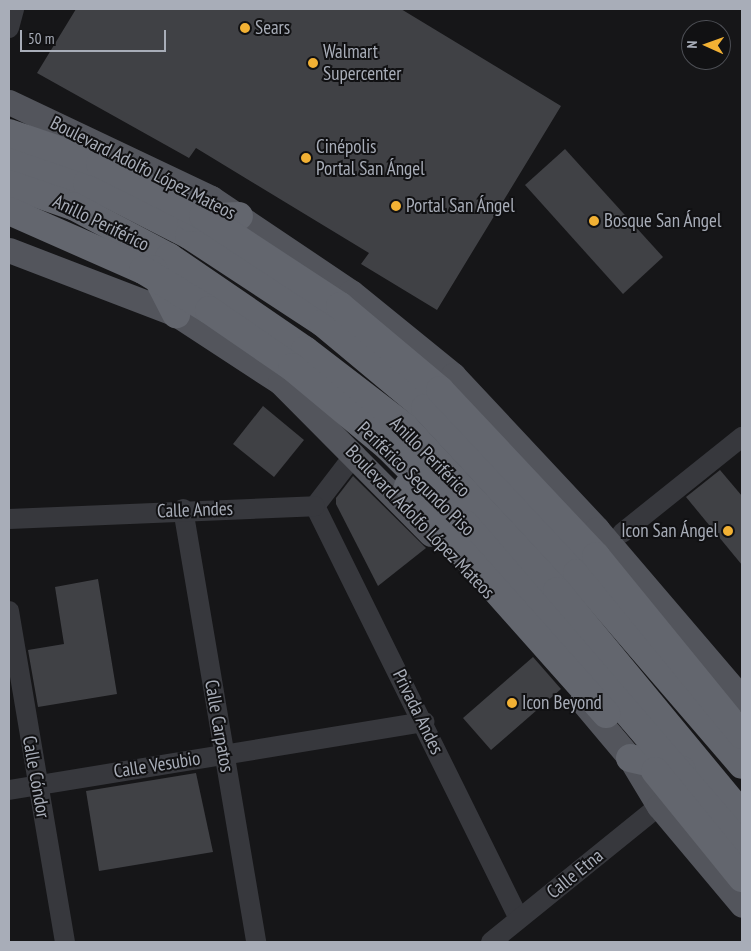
<!DOCTYPE html>
<meta charset="utf-8">
<style>
body{margin:0}
#map{position:relative;width:751px;height:951px;overflow:hidden;background:#161618;font-family:"PT Sans Narrow",sans-serif}
div>[style]{position:absolute}
[style*='--x']{left:calc(var(--x)*1px);top:calc(var(--y)*1px);width:calc(var(--w)*1px);rotate:calc(var(--a)*1deg)}
.building>*{inset:0;background:#404145}
.minor>*{height:20px;margin:-10px;padding:0 10px;transform-origin:10px;border-radius:10px;background:#37383d}
.major>*{height:25px;margin:-12.5px;padding:0 12.5px;transform-origin:12.5px;border-radius:12.5px;background:#53555c}
.highway>*{height:28px;margin:-14px;padding:0 14px;transform-origin:14px;border-radius:14px;background:#63666e}
.highway-bridge>*{height:28px;margin:-14px;padding:0 14px;transform-origin:14px;border-radius:14px;background:#63666e}
.dots>*{width:14px;height:14px;translate:-50% -50%;box-sizing:border-box;border:2px solid #111113;border-radius:50%}
span{translate:-50% -50%;white-space:nowrap;text-align:center;line-height:1.15;-webkit-text-stroke:4px #111113;paint-order:stroke}
.poi-label{font-size:19px;color:#a8adb8}
.left{translate:0 -50%;text-align:left}
.right{translate:-100% -50%;text-align:right}
.street-label{font-size:19px;color:#a8adb8}
.frame{position:absolute;inset:0;border:10px solid #a8adb8;pointer-events:none}
.north{position:absolute;left:681px;top:20px;width:50px;height:50px;box-sizing:border-box;background:#111113;border:1px solid #4d4f55;border-radius:50%;rotate:272deg;font-size:14px;font-weight:700;line-height:20px;text-align:center;color:#a8adb8}
.north::after{content:'';display:block;margin:auto;width:18px;height:22px;background:#f2b134;clip-path:polygon(50% 0,100% 100%,50% 72%,0 100%)}
.scale{position:absolute;left:20px;top:30px;width:146px;height:22px;box-sizing:border-box;border:2px solid #a8adb8;border-top:0;padding-left:6px;font-size:15px;line-height:18px;white-space:nowrap;color:#a8adb8;-webkit-text-stroke:4px #111113;paint-order:stroke}
</style>
<div id="map">
<div class="building">
<i style="clip-path:polygon(76px 9px,401px 9px,561px 106px,437px 310px,361px 264px,369px 253px,196px 148px,189px 158px,37px 73px)"></i>
<i style="clip-path:polygon(565px 149px,663px 257px,623px 294px,525px 185px)"></i>
<i style="clip-path:polygon(263px 406px,304px 440px,274px 477px,233px 444px)"></i>
<i style="clip-path:polygon(720px 470px,742px 496px,742px 565px,686px 497px)"></i>
<i style="clip-path:polygon(353px 476px,426px 548px,378px 586px,336px 504px,336px 498px)"></i>
<i style="clip-path:polygon(98px 579px,117px 694px,38px 707px,28px 650px,64px 644px,55px 587px)"></i>
<i style="clip-path:polygon(533px 657px,561px 689px,491px 750px,463px 718px)"></i>
<i style="clip-path:polygon(196px 773px,213px 852px,99px 871px,86px 791px)"></i>
</div>
<div class="minor">
<i style="--x:9;--y:28;--w:20;--a:-75"></i>
<i style="--x:315;--y:506;--w:460;--a:63.7"></i>
<i style="--x:315;--y:506;--w:66;--a:-52.4"></i>
<i style="--x:183;--y:509;--w:439;--a:80.4"></i>
<i style="--x:9;--y:519;--w:306;--a:-2.4"></i>
<i style="--x:622;--y:533;--w:154;--a:-38.7"></i>
<i style="--x:9;--y:611;--w:336;--a:80.4"></i>
<i style="--x:9;--y:790;--w:421;--a:-9.3"></i>
<i style="--x:491;--y:942;--w:216;--a:-39"></i>
</div>
<div class="major">
<i style="--x:9;--y:102;--w:224;--a:25.4"></i>
<i style="--x:211;--y:198;--w:169;--a:33.9"></i>
<i style="--x:351;--y:292;--w:132;--a:39.1"></i>
<i style="--x:453;--y:375;--w:211;--a:46.9"></i>
<i style="--x:597;--y:529;--w:223;--a:49.5"></i>
<i style="--x:9;--y:250;--w:179;--a:21"></i>
<i style="--x:176;--y:314;--w:124;--a:33.2"></i>
<i style="--x:280;--y:382;--w:214;--a:45.2"></i>
<i style="--x:582;--y:701;--w:75;--a:49.9"></i>
<i style="--x:630;--y:758;--w:56;--a:58.9"></i>
<i style="--x:659;--y:806;--w:129;--a:50"></i>
</div>
<div class="highway">
<i style="--x:9;--y:157;--w:82;--a:18.4"></i>
<i style="--x:87;--y:183;--w:114;--a:27"></i>
<i style="--x:189;--y:235;--w:160;--a:33.3"></i>
<i style="--x:323;--y:323;--w:133;--a:39.8"></i>
<i style="--x:425;--y:408;--w:224;--a:47.3"></i>
<i style="--x:577;--y:573;--w:253;--a:49.3"></i>
<i style="--x:9;--y:184;--w:68;--a:19"></i>
<i style="--x:73;--y:206;--w:109;--a:28"></i>
<i style="--x:169;--y:257;--w:165;--a:34.4"></i>
<i style="--x:305;--y:350;--w:126;--a:37.6"></i>
<i style="--x:405;--y:427;--w:224;--a:47.2"></i>
<i style="--x:557;--y:591;--w:291;--a:50.4"></i>
<i style="--x:191;--y:218;--w:48;--a:-2.4"></i>
<i style="--x:153;--y:269;--w:51;--a:62.9"></i>
<i style="--x:630;--y:758;--w:53;--a:13"></i>
</div>
<div class="highway-bridge">
<i style="--x:9;--y:133;--w:96;--a:18.8"></i>
<i style="--x:100;--y:164;--w:115;--a:26.8"></i>
<i style="--x:203;--y:216;--w:164;--a:33.3"></i>
<i style="--x:340;--y:306;--w:131;--a:40"></i>
<i style="--x:440;--y:390;--w:228;--a:46.8"></i>
<i style="--x:596;--y:556;--w:231;--a:50.8"></i>
<i style="--x:9;--y:211;--w:146;--a:23.8"></i>
<i style="--x:143;--y:270;--w:77;--a:31.2"></i>
<i style="--x:209;--y:310;--w:101;--a:34.5"></i>
<i style="--x:292;--y:367;--w:125;--a:39.8"></i>
<i style="--x:388;--y:447;--w:109;--a:45"></i>
<i style="--x:465;--y:524;--w:425;--a:49.3"></i>
<i style="--x:408;--y:486;--w:34;--a:54"></i>
<i style="--x:428;--y:514;--w:268;--a:48.3"></i>
<i style="--x:655;--y:771;--w:138;--a:50.9"></i>
</div>
<div class="dots">
<i style="left:245px;top:28px;background:#f2b134"></i>
<i style="left:313px;top:63px;background:#f2b134"></i>
<i style="left:306px;top:158px;background:#f2b134"></i>
<i style="left:396px;top:206px;background:#f2b134"></i>
<i style="left:594px;top:221px;background:#f2b134"></i>
<i style="left:728px;top:531px;background:#f2b134"></i>
<i style="left:512px;top:703px;background:#f2b134"></i>
</div>
<div class="poi-label">
<span class="left" style="left:255px;top:28px">Sears</span>
<span class="left" style="left:323px;top:63px">Walmart<br>Supercenter</span>
<span class="left" style="left:316px;top:158px">Cinépolis<br>Portal San Ángel</span>
<span class="left" style="left:406px;top:206px">Portal San Ángel</span>
<span class="left" style="left:604px;top:221px">Bosque San Ángel</span>
<span class="right" style="left:718px;top:531px">Icon San Ángel</span>
<span class="left" style="left:522px;top:703px">Icon Beyond</span>
</div>
<div class="street-label">
<span style="left:143px;top:168px;rotate:27deg">Boulevard Adolfo López Mateos</span>
<span style="left:101px;top:223px;rotate:26deg">Anillo Periférico</span>
<span style="left:430px;top:457px;rotate:45deg">Anillo Periférico</span>
<span style="left:416px;top:479px;rotate:44deg">Periférico Segundo Piso</span>
<span style="left:195px;top:510px;rotate:-2deg">Calle Andes</span>
<span style="left:420px;top:522px;rotate:46deg">Boulevard Adolfo López Mateos</span>
<span style="left:418px;top:712px;rotate:64deg">Privada Andes</span>
<span style="left:219px;top:726px;rotate:80deg">Calle Carpatos</span>
<span style="left:157px;top:765px;rotate:-9deg">Calle Vesubio</span>
<span style="left:36px;top:777px;rotate:80deg">Calle Cóndor</span>
<span style="left:575px;top:874px;rotate:-39deg">Calle Etna</span>
</div>
<div class="frame"></div>
<div class="north">N</div>
<div class="scale">50 m</div>
</div>
